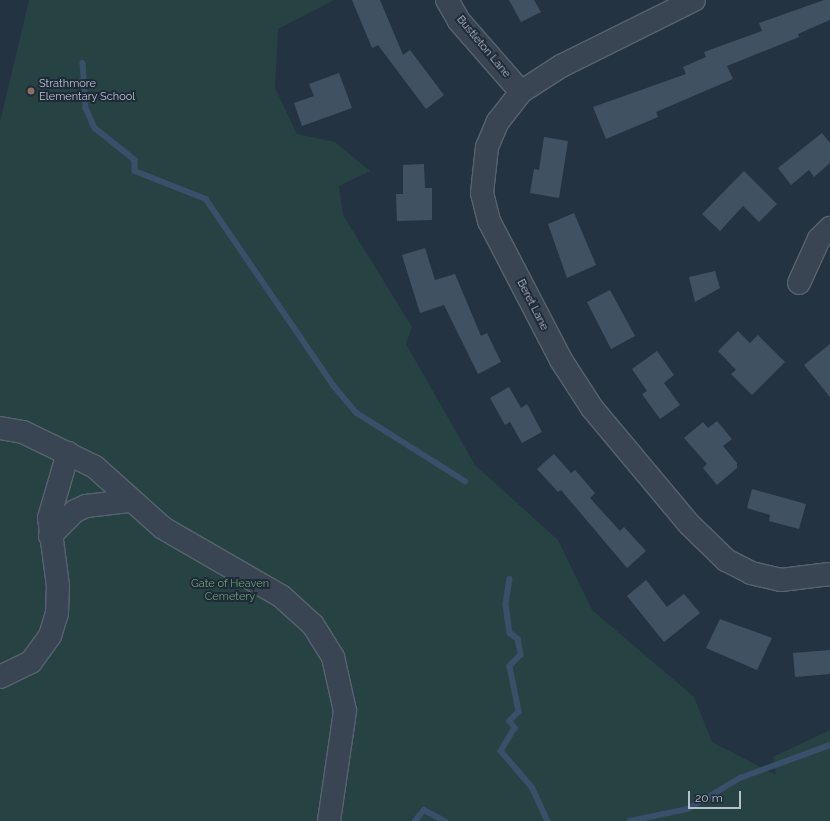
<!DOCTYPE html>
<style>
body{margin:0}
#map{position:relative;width:830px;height:821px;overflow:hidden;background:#243342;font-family:Raleway,sans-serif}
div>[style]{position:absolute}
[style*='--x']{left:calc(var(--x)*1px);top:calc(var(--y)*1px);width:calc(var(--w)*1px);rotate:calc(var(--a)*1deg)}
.green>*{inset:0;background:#274243}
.stream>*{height:5.5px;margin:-2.75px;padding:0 2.75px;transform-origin:2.75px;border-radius:2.75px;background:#38506a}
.building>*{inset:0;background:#405261}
.roads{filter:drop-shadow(1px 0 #57636f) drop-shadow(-1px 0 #57636f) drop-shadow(0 1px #57636f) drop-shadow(0 -1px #57636f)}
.minor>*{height:22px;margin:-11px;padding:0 11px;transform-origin:11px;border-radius:11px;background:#394552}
.dots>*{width:11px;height:11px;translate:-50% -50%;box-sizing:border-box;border:2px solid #1e2a37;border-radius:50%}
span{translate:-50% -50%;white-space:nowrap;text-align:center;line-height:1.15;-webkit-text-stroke:4px #1e2a37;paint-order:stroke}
.street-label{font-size:11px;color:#b6c0cc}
.poi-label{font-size:11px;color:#b6c0cc}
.left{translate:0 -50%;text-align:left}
.park-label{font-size:11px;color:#6c9e73}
.scale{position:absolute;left:688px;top:791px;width:53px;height:18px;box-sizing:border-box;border:2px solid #b6c0cc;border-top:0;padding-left:5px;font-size:12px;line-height:14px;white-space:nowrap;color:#b6c0cc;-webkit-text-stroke:3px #1e2a37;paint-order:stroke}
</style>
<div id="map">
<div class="green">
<i style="clip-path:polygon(29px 0,334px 0,278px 29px,275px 88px,297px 134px,335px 142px,370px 171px,339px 186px,343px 215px,412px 327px,406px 344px,475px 465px,558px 540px,592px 610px,694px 697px,712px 742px,776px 775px,773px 757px,830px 730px,830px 821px,0 821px,0 122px)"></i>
</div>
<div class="stream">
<i style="--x:83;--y:63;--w:45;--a:86.2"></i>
<i style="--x:86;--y:108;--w:22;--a:66"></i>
<i style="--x:95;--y:128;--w:51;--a:38.7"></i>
<i style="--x:135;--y:160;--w:11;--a:90"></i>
<i style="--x:135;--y:171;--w:76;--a:21.5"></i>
<i style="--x:206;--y:199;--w:227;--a:55.6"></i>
<i style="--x:334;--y:386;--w:35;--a:50"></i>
<i style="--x:357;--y:413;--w:128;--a:32.2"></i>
<i style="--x:510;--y:579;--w:26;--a:99"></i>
<i style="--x:506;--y:605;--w:28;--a:82"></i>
<i style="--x:510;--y:633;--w:10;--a:37"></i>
<i style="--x:518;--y:639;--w:16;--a:79"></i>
<i style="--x:521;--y:655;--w:16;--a:135"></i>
<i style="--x:510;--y:666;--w:47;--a:78.9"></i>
<i style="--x:519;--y:712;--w:13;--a:135"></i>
<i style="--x:510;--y:721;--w:9;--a:54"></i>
<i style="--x:515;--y:728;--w:27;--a:121"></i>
<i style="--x:501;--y:751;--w:48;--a:49.3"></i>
<i style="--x:532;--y:787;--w:38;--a:65"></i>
<i style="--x:415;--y:821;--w:14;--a:-51"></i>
<i style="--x:424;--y:810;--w:24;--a:28"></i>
<i style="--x:630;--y:821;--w:59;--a:-11.7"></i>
<i style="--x:688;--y:809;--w:61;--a:-30.8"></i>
<i style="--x:740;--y:778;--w:96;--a:-20.1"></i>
</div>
<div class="building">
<i style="clip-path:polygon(352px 0,380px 0,403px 55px,410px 50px,444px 95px,426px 109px,378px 45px,372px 48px)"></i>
<i style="clip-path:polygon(509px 0,534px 0,541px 12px,521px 22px)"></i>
<i style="clip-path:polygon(824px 0,830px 0,830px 20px,798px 34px,799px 37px,727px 66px,733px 79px,656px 112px,658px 117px,606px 139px,593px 107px,686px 74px,683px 67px,706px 57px,704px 52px,762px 31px,759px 23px)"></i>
<i style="clip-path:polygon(339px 73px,352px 108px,302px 126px,294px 103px,314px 96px,309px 84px)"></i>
<i style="clip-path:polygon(822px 133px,830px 143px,830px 163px,814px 177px,809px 170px,791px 185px,778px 168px)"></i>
<i style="clip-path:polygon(544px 137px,568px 141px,559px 198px,530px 193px,534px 169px,539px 170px)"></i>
<i style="clip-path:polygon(424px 164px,425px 188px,432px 188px,432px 220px,397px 221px,396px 194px,403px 194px,403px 165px)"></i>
<i style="clip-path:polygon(744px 171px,777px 204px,759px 222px,743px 206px,720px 231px,702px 214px)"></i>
<i style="clip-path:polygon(574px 213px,596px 265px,567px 278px,548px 224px)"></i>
<i style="clip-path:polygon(425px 248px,435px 280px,455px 274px,481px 336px,487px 333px,501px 362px,478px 374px,444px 305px,420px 313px,402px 255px)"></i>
<i style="clip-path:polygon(715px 271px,720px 288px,695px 302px,689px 277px)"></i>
<i style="clip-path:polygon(610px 290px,635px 336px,611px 349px,587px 302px)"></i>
<i style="clip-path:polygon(738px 331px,750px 343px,758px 335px,785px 362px,752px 395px,731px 374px,736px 370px,718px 351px)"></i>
<i style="clip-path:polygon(830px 344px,830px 397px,804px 365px)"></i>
<i style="clip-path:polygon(657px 351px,674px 375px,664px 383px,680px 405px,660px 419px,642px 394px,647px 391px,632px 369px)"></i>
<i style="clip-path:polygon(509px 387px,521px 408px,527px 404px,542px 432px,522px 443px,510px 422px,505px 425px,490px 398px)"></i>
<i style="clip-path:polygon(717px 421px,732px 439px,723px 446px,737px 463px,737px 468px,717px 485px,703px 468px,707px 464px,684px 438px,703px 422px,708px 428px)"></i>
<i style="clip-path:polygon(554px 454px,571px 473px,575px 470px,595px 493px,590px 498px,620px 531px,624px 527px,646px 551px,627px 568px,561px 490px,558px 492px,537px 469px)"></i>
<i style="clip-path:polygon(752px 489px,806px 504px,799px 529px,769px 521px,770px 515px,747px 508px)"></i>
<i style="clip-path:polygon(646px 580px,667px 607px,684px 594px,700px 613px,664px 642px,627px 596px)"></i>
<i style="clip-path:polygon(720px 619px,772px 638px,757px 670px,706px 648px)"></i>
<i style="clip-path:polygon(830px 650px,830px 674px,795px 677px,793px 653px)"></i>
</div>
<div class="roads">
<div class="minor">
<i style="--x:447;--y:0;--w:24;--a:60"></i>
<i style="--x:459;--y:21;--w:94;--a:48.9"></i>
<i style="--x:694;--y:0;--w:148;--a:153.6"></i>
<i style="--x:561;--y:66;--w:48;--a:147"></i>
<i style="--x:521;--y:92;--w:37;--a:128"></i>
<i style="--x:498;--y:121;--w:28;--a:113"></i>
<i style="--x:487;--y:147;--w:46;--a:96.2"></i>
<i style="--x:482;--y:193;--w:29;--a:76"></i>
<i style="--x:489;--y:221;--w:157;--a:62.6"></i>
<i style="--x:561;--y:360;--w:57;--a:57.1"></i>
<i style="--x:592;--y:408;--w:151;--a:50.1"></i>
<i style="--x:689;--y:524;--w:52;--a:44.2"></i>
<i style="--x:726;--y:560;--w:28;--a:27"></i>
<i style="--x:751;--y:573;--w:31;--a:13"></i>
<i style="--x:781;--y:580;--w:49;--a:-7"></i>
<i style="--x:799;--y:283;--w:48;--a:-65.6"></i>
<i style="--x:819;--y:239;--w:16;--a:-45"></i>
<i style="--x:0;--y:428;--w:23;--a:10"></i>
<i style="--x:23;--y:432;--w:80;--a:25.9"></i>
<i style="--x:95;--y:467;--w:91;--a:41.9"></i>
<i style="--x:163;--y:528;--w:136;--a:30"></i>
<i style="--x:281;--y:596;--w:43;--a:42.2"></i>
<i style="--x:313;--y:625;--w:38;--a:58"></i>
<i style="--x:333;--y:657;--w:55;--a:77.5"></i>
<i style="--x:345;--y:711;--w:111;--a:98.3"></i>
<i style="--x:50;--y:536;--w:35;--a:-45"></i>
<i style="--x:75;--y:511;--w:12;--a:-24"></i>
<i style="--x:86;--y:506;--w:43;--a:-6.6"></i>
<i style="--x:0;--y:677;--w:34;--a:-26"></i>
<i style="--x:31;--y:662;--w:32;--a:-54"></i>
<i style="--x:50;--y:636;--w:24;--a:-73"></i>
<i style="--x:57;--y:613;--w:27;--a:-88"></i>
<i style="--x:58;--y:586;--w:69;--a:-97.5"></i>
<i style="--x:49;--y:518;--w:68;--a:-73.7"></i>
</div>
</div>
<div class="dots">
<i style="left:31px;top:91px;background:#8d6e63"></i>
</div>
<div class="street-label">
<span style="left:483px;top:47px;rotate:50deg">Bustleton Lane</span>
<span style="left:532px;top:305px;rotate:63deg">Beret Lane</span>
</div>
<div class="poi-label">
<span class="left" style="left:39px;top:91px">Strathmore<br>Elementary School</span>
</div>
<div class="park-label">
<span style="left:230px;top:591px">Gate of Heaven<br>Cemetery</span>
</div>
<div class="scale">20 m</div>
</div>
